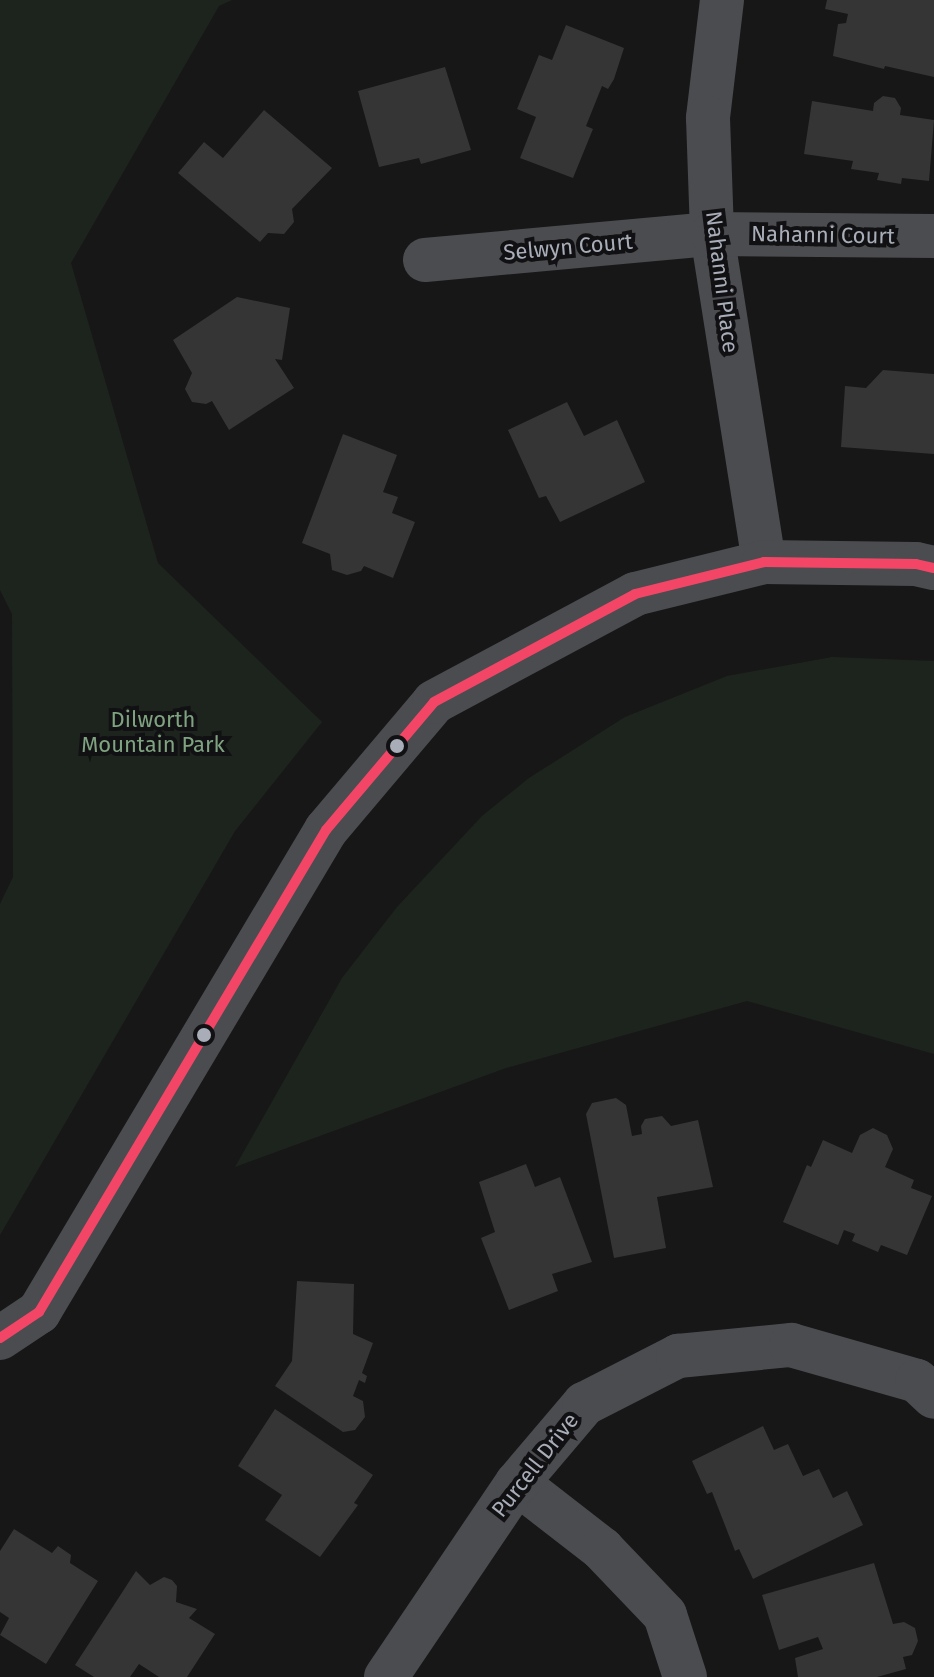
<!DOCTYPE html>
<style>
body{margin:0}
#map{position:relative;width:934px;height:1677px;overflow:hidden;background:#171717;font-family:"Fira Sans",sans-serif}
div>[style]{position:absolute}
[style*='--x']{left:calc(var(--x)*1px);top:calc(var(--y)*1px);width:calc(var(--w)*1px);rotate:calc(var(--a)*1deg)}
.green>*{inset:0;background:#1d241e}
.building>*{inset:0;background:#353536}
.minor>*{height:44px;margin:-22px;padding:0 22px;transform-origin:22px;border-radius:22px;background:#4b4c50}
.tertiary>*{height:44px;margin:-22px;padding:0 22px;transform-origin:22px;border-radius:22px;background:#4b4c50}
.bus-1>*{height:10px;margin:-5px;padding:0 5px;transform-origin:5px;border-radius:5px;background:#f34667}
.dots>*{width:22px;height:22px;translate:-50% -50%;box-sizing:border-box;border:4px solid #111113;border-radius:50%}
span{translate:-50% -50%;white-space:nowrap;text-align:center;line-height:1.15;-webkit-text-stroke:8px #111113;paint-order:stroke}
.street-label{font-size:22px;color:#a8adb8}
.park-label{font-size:22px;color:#7fa381}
</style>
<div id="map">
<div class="green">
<i style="clip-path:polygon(0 0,232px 0,219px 6px,71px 263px,158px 563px,322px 722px,235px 831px,0 1235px,0 904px,13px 877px,12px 614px,0 590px)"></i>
<i style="clip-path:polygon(832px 657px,934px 661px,934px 1054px,747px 1001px,506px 1068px,235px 1167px,342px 978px,397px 907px,482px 816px,529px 778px,625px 717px,727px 676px)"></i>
</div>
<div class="building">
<i style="clip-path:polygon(827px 0,934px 0,934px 77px,885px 66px,884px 69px,833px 56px,838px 24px,846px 23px,848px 14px,825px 9px)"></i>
<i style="clip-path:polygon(566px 25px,624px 48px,614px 79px,608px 89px,602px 86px,586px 126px,593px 129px,573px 178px,520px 158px,536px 117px,517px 109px,539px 55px,552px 60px)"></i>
<i style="clip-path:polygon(445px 67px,471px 150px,421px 164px,419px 158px,379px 167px,358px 91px)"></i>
<i style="clip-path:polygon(883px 96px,895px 98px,901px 108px,900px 115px,934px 120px,929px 181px,902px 178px,901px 184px,877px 180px,879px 173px,851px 169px,853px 161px,804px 154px,812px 101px,873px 111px,874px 103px)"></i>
<i style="clip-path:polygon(264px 110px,332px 168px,292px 209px,294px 222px,284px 234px,268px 233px,260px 242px,178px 173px,204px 142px,223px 158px)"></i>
<i style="clip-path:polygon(237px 297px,290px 308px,282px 360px,275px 359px,294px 388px,229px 430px,212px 401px,206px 404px,192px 402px,185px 389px,192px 373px,173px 340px)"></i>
<i style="clip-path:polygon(883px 370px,934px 374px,934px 454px,841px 447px,845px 386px,866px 388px)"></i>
<i style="clip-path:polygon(567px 402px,584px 436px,617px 420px,645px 482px,560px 522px,546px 496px,539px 498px,508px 430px)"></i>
<i style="clip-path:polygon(343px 434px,397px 455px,383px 492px,398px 497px,392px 513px,415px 522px,393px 578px,364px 566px,361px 571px,347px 575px,332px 570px,330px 554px,302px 543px)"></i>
<i style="clip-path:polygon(616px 1098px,626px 1105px,632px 1136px,642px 1134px,641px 1126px,645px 1119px,662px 1116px,671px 1126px,698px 1120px,713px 1187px,657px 1197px,666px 1248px,614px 1258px,586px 1114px,592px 1103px)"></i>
<i style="clip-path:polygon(873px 1128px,887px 1135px,893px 1149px,885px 1167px,914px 1180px,911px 1188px,932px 1196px,907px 1255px,881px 1245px,878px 1252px,852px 1241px,855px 1234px,844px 1230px,838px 1245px,783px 1222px,807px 1165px,811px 1167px,823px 1140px,852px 1153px,860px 1135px)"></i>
<i style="clip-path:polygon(526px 1164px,535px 1187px,560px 1177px,592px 1262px,552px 1274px,558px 1291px,509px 1310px,481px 1238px,495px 1232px,479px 1182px)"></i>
<i style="clip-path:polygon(297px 1281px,354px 1284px,353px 1334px,373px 1343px,362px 1373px,367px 1376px,365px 1383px,359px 1380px,353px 1396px,363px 1401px,365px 1417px,355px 1430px,343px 1432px,275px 1386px,292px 1361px)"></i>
<i style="clip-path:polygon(275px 1409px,373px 1475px,354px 1503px,358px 1505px,320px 1557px,265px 1520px,282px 1495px,238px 1466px)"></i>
<i style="clip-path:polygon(763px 1426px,774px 1450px,788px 1444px,803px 1476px,819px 1469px,833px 1498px,847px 1491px,863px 1525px,753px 1579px,739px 1549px,735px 1551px,712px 1492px,707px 1494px,692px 1461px)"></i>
<i style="clip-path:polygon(14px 1529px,52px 1553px,58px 1546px,71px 1555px,70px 1563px,98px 1581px,46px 1664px,0 1635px,9px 1618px,0 1612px,0 1551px)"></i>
<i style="clip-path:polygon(874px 1563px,893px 1624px,904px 1622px,915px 1628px,918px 1641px,912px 1655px,903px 1657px,906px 1669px,877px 1677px,798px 1677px,795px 1658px,823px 1649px,818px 1637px,779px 1650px,762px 1595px)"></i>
<i style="clip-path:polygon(136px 1571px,150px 1585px,164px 1577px,172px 1580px,177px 1586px,176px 1602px,197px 1609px,189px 1618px,215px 1634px,187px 1677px,159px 1677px,139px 1664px,130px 1677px,94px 1677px,75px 1665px)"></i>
</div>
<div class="minor">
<i style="--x:722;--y:0;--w:119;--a:96.8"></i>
<i style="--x:708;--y:118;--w:116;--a:88"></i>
<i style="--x:712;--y:234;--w:332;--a:81"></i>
<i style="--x:425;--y:260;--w:288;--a:-5.2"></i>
<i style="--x:712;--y:234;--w:222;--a:0.5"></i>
<i style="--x:517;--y:1483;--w:108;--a:37.8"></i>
<i style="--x:602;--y:1549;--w:91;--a:46.3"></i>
<i style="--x:665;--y:1615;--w:65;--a:72.1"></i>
<i style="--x:386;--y:1677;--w:234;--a:-56"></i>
<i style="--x:517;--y:1483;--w:104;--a:-49.7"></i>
<i style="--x:584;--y:1404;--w:106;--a:-27.1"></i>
<i style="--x:678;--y:1356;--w:114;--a:-5.6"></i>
<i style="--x:791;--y:1345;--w:131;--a:15.9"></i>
<i style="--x:917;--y:1381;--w:23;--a:43"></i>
</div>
<div class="tertiary">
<i style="--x:0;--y:1338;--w:47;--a:-33.7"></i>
<i style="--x:39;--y:1312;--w:561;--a:-59.23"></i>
<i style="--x:326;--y:830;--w:167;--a:-49.8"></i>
<i style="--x:434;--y:702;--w:228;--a:-28.2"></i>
<i style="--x:635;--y:594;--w:133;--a:-13.9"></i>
<i style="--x:764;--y:562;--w:152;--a:0.8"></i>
<i style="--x:916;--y:564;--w:18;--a:13"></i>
</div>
<div class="bus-1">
<i style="--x:0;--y:1338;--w:47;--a:-33.7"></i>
<i style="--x:39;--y:1312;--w:561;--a:-59.23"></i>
<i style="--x:326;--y:830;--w:167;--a:-49.8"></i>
<i style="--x:434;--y:702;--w:228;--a:-28.2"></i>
<i style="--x:635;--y:594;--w:133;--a:-13.9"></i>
<i style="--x:764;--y:562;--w:152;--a:0.8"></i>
<i style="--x:916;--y:564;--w:18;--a:13"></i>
</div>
<div class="dots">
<i style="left:397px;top:746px;background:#a8adb8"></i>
<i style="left:204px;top:1035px;background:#a8adb8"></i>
</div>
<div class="street-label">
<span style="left:823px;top:235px;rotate:1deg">Nahanni Court</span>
<span style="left:568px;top:247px;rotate:-5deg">Selwyn Court</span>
<span style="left:722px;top:282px;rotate:83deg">Nahanni Place</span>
<span style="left:535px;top:1465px;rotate:-52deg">Purcell Drive</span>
</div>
<div class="park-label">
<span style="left:153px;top:732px">Dilworth<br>Mountain Park</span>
</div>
</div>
